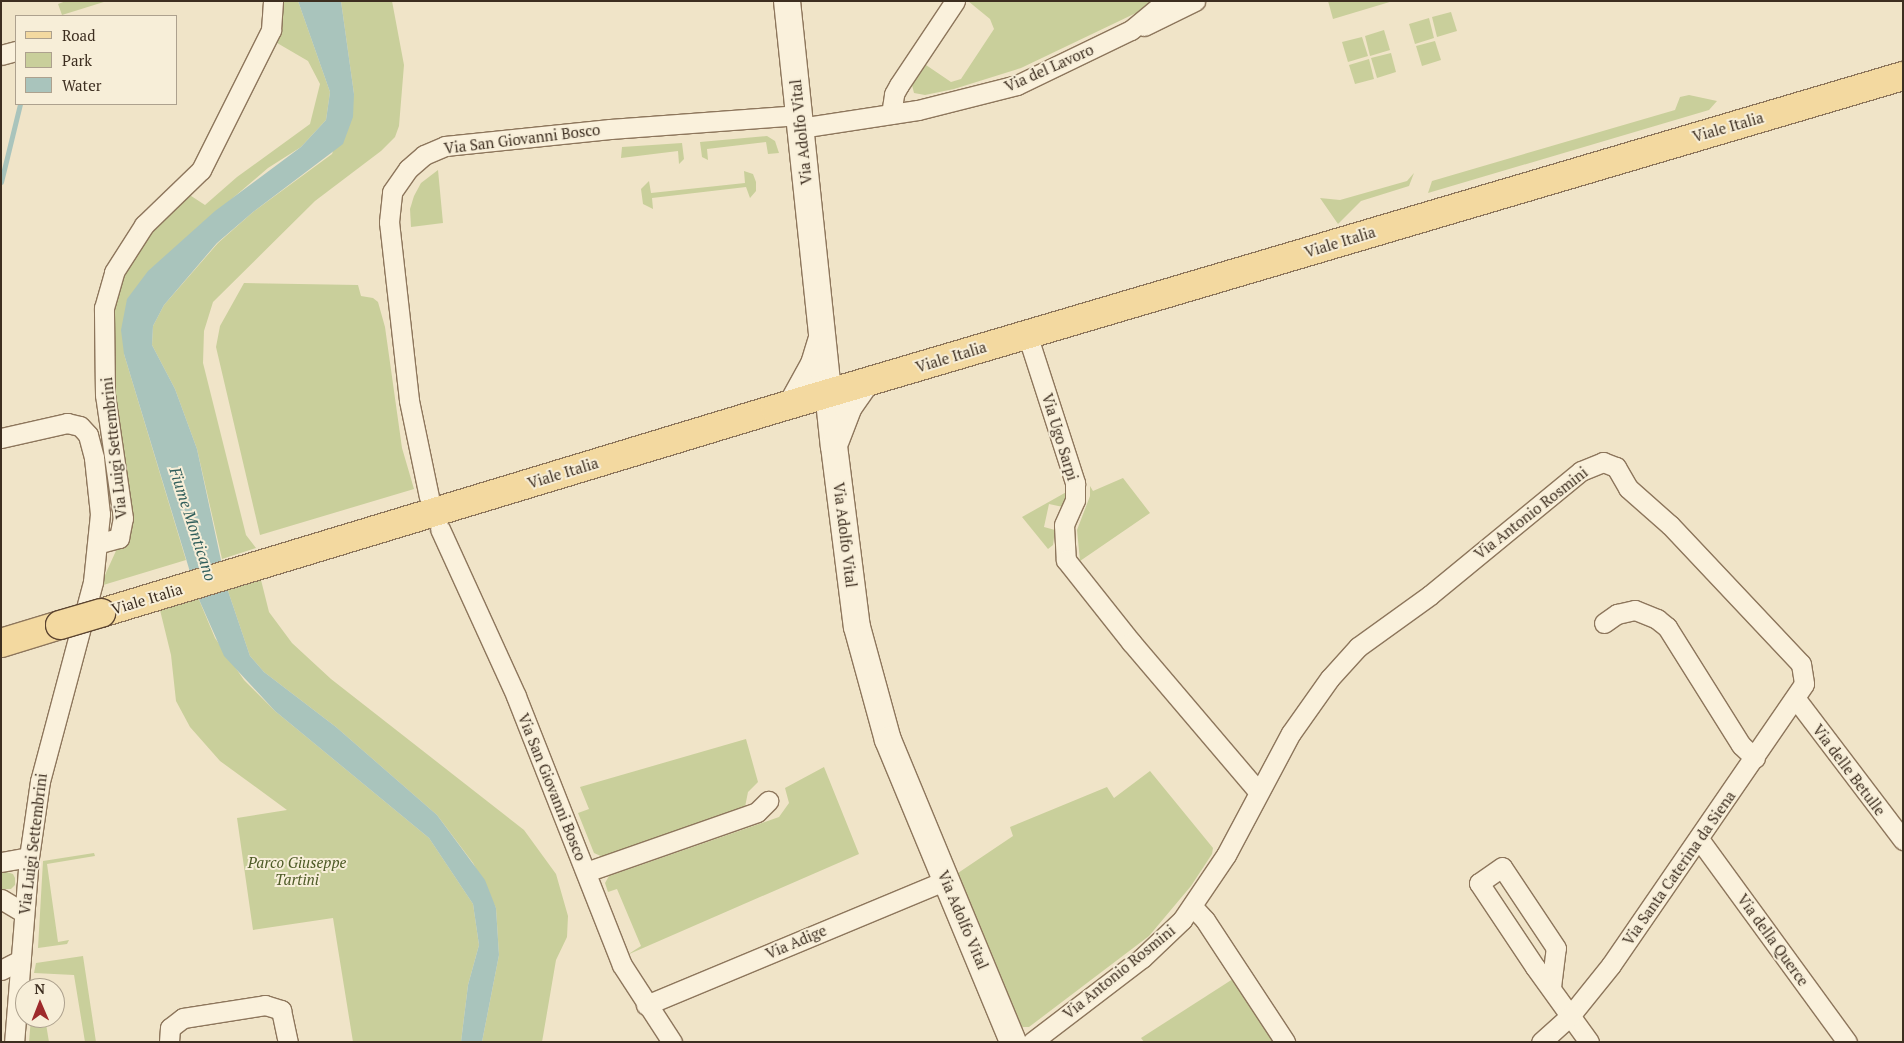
<!DOCTYPE html>
<style>
body{margin:0}
#map{position:relative;width:1904px;height:1043px;overflow:hidden;background:#f0e4c8;font-family:"PT Serif",serif}
div>[style]{position:absolute}
[style*='--x']{left:calc(var(--x)*1px);top:calc(var(--y)*1px);width:calc(var(--w)*1px);rotate:calc(var(--a)*1deg)}
.green>*{inset:0;background:#c9cf9b}
.water>*{inset:0;background:#a9c4bc}
.stream>*{height:5px;margin:-2.5px;padding:0 2.5px;transform-origin:2.5px;border-radius:2.5px;background:#a9c4bc}
.roads{filter:drop-shadow(1px 0 #8d765c) drop-shadow(-1px 0 #8d765c) drop-shadow(0 1px #8d765c) drop-shadow(0 -1px #8d765c)}
.street>*{height:19px;margin:-9.5px;padding:0 9.5px;transform-origin:9.5px;border-radius:9.5px;background:#faf1dc}
.secondary>*{height:26px;margin:-13px;padding:0 13px;transform-origin:13px;border-radius:13px;background:#faf1dc}
.primary>*{height:28px;margin:-14px;padding:0 14px;transform-origin:14px;border-radius:14px;background:#f3d9a0}
.bridges{filter:drop-shadow(1px 0 #5b4430) drop-shadow(-1px 0 #5b4430) drop-shadow(0 1px #5b4430) drop-shadow(0 -1px #5b4430)}
.primary-bridge>*{height:28px;margin:-14px;padding:0 14px;transform-origin:14px;border-radius:14px;background:#f3d9a0}
span{translate:-50% -50%;white-space:nowrap;text-align:center;line-height:1.15;-webkit-text-stroke:4px #f7eed8;paint-order:stroke}
.street-label{font-size:15px;color:#3d2e20}
.park-label{font-size:15px;color:#4d5a26;font-style:italic}
.water-label{font-size:16px;color:#2f5d5a;font-style:italic}
.frame{position:absolute;inset:0;border:2px solid #3d2e20;pointer-events:none}
.legend{position:absolute;left:15px;top:15px;width:162px;height:90px;box-sizing:border-box;background:#f7eed8;border:1px solid #ada18e;margin:0;padding:6px 9px;list-style:none;font-size:15px;color:#3d2e20}
.legend li{display:flex;align-items:center;gap:10px;height:25px}
.legend b{width:25px;border:1px solid #ada18e}
.north{position:absolute;left:15px;top:978px;width:50px;height:50px;box-sizing:border-box;background:#f7eed8;border:1px solid #ada18e;border-radius:50%;rotate:359deg;font-size:14px;font-weight:700;line-height:20px;text-align:center;color:#3d2e20}
.north::after{content:'';display:block;margin:auto;width:18px;height:22px;background:#9e2a2b;clip-path:polygon(50% 0,100% 100%,50% 72%,0 100%)}
</style>
<div id="map">
<div class="green">
<i style="clip-path:polygon(66px 1px,107px 1px,62px 15px,58px 4px)"></i>
<i style="clip-path:polygon(278px 1px,298px 1px,330px 92px,326px 120px,301px 147px,268px 168px,193px 232px,124px 354px,186px 560px,100px 586px,120px 542px,106px 336px,120px 266px,185px 192px,205px 205px,237px 177px,310px 124px,320px 84px,308px 61px,272px 40px)"></i>
<i style="clip-path:polygon(341px 1px,392px 1px,404px 65px,399px 126px,395px 137px,381px 151px,315px 201px,213px 302px,204px 331px,203px 363px,246px 535px,256px 548px,222px 559px,197px 449px,175px 389px,152px 345px,153px 326px,164px 305px,218px 243px,253px 212px,332px 154px,354px 94px)"></i>
<i style="clip-path:polygon(968px 1px,1151px 1px,1136px 13px,1021px 68px,954px 89px,925px 95px,914px 93px,912px 85px,926px 65px,951px 82px,961px 79px,994px 29px,990px 19px)"></i>
<i style="clip-path:polygon(1328px 1px,1393px 1px,1333px 19px)"></i>
<i style="clip-path:polygon(1451px 12px,1457px 31px,1437px 37px,1432px 17px)"></i>
<i style="clip-path:polygon(1429px 18px,1434px 38px,1415px 44px,1409px 24px)"></i>
<i style="clip-path:polygon(1384px 30px,1390px 50px,1370px 56px,1365px 36px)"></i>
<i style="clip-path:polygon(1362px 37px,1368px 56px,1348px 62px,1342px 42px)"></i>
<i style="clip-path:polygon(1435px 41px,1441px 60px,1422px 66px,1416px 46px)"></i>
<i style="clip-path:polygon(1391px 53px,1396px 72px,1377px 78px,1371px 58px)"></i>
<i style="clip-path:polygon(1369px 59px,1374px 79px,1355px 84px,1349px 65px)"></i>
<i style="clip-path:polygon(1689px 95px,1717px 101px,1709px 110px,1428px 193px,1432px 181px,1675px 110px,1680px 97px)"></i>
<i style="clip-path:polygon(767px 136px,775px 141px,779px 153px,768px 154px,766px 142px,707px 149px,708px 160px,702px 157px,700px 142px)"></i>
<i style="clip-path:polygon(682px 143px,684px 159px,679px 164px,678px 151px,621px 158px,622px 147px)"></i>
<i style="clip-path:polygon(438px 170px,443px 223px,411px 227px,410px 209px,414px 196px,421px 183px)"></i>
<i style="clip-path:polygon(744px 171px,753px 174px,756px 182px,756px 191px,750px 198px,746px 187px,652px 198px,653px 209px,643px 204px,641px 189px,649px 181px,651px 193px,745px 183px)"></i>
<i style="clip-path:polygon(1414px 173px,1409px 186px,1361px 201px,1338px 224px,1320px 198px,1340px 200px,1407px 181px)"></i>
<i style="clip-path:polygon(244px 283px,358px 285px,361px 296px,373px 298px,378px 302px,385px 327px,402px 448px,414px 489px,260px 535px,216px 347px,220px 326px)"></i>
<i style="clip-path:polygon(1123px 478px,1150px 513px,1080px 561px,1077px 530px,1090px 496px,1090px 486px,1093px 491px)"></i>
<i style="clip-path:polygon(1070px 490px,1063px 507px,1049px 504px,1044px 527px,1055px 530px,1053px 545px,1048px 549px,1022px 517px)"></i>
<i style="clip-path:polygon(260px 576px,269px 612px,292px 643px,331px 679px,524px 830px,556px 874px,568px 916px,567px 937px,556px 960px,542px 1042px,482px 1042px,499px 955px,496px 908px,473px 863px,437px 815px,336px 727px,264px 672px,250px 656px,227px 588px)"></i>
<i style="clip-path:polygon(197px 595px,215px 638px,244px 680px,275px 711px,429px 838px,473px 904px,479px 945px,468px 985px,461px 1042px,353px 1042px,333px 918px,253px 930px,237px 818px,287px 810px,220px 761px,190px 727px,176px 701px,171px 655px,159px 606px)"></i>
<i style="clip-path:polygon(746px 739px,758px 782px,748px 792px,745px 807px,603px 857px,594px 853px,578px 813px,589px 809px,580px 787px)"></i>
<i style="clip-path:polygon(824px 767px,859px 854px,627px 955px,641px 946px,617px 889px,608px 892px,605px 883px,609px 876px,779px 817px,789px 803px,785px 788px)"></i>
<i style="clip-path:polygon(1150px 771px,1213px 848px,1212px 854px,1191px 886px,1149px 936px,1029px 1027px,1022px 1027px,958px 873px,1013px 836px,1010px 827px,1107px 787px,1114px 798px)"></i>
<i style="clip-path:polygon(94px 853px,95px 856px,47px 864px,58px 942px,69px 940px,67px 944px,38px 948px,43px 861px)"></i>
<i style="clip-path:polygon(1px 870px,13px 874px,15px 878px,15px 885px,11px 889px,1px 889px)"></i>
<i style="clip-path:polygon(83px 956px,96px 1042px,85px 1042px,74px 975px,34px 973px,36px 963px)"></i>
<i style="clip-path:polygon(1236px 977px,1277px 1042px,1144px 1042px,1141px 1038px)"></i>
<i style="clip-path:polygon(31px 1018px,45px 1018px,49px 1042px,29px 1042px)"></i>
</div>
<div class="water">
<i style="clip-path:polygon(298px 1px,341px 1px,354px 94px,353px 117px,343px 144px,253px 212px,217px 243px,164px 305px,153px 326px,152px 345px,175px 389px,197px 449px,227px 588px,250px 656px,264px 672px,336px 727px,437px 815px,485px 880px,496px 908px,499px 955px,482px 1042px,461px 1042px,468px 985px,479px 945px,473px 904px,429px 838px,275px 711px,224px 656px,197px 595px,124px 354px,121px 330px,127px 299px,148px 271px,215px 211px,301px 147px,326px 120px,330px 92px)"></i>
</div>
<div class="stream">
<i style="--x:1;--y:182;--w:80;--a:-76.3"></i>
</div>
<div class="roads">
<div class="street">
<i style="--x:1144;--y:26;--w:57;--a:-26.1"></i>
<i style="--x:1;--y:55;--w:16;--a:-15"></i>
<i style="--x:891;--y:114;--w:20;--a:-81"></i>
<i style="--x:894;--y:94;--w:10;--a:-61"></i>
<i style="--x:899;--y:85;--w:101;--a:-56.3"></i>
<i style="--x:800;--y:128;--w:119;--a:-8.7"></i>
<i style="--x:918;--y:110;--w:102;--a:-14.2"></i>
<i style="--x:1017;--y:85;--w:127;--a:-25.8"></i>
<i style="--x:1131;--y:30;--w:45;--a:-39.6"></i>
<i style="--x:1027;--y:334;--w:157;--a:72.1"></i>
<i style="--x:1075;--y:483;--w:17;--a:90"></i>
<i style="--x:1075;--y:500;--w:27;--a:114"></i>
<i style="--x:1064;--y:525;--w:35;--a:87"></i>
<i style="--x:1066;--y:560;--w:105;--a:51.6"></i>
<i style="--x:1131;--y:642;--w:196;--a:49.6"></i>
<i style="--x:1;--y:438;--w:68;--a:-12.8"></i>
<i style="--x:67;--y:423;--w:13;--a:13"></i>
<i style="--x:80;--y:426;--w:12;--a:48"></i>
<i style="--x:88;--y:435;--w:24;--a:75"></i>
<i style="--x:94;--y:458;--w:56;--a:83.9"></i>
<i style="--x:100;--y:514;--w:68;--a:95.9"></i>
<i style="--x:93;--y:582;--w:206;--a:104.9"></i>
<i style="--x:40;--y:781;--w:77;--a:98.2"></i>
<i style="--x:29;--y:857;--w:186;--a:94.6"></i>
<i style="--x:429;--y:497;--w:99;--a:-101.7"></i>
<i style="--x:409;--y:400;--w:179;--a:-96.4"></i>
<i style="--x:389;--y:222;--w:30;--a:-84"></i>
<i style="--x:392;--y:192;--w:28;--a:-55"></i>
<i style="--x:408;--y:169;--w:21;--a:-41"></i>
<i style="--x:424;--y:155;--w:23;--a:-23"></i>
<i style="--x:445;--y:146;--w:166;--a:-5.9"></i>
<i style="--x:610;--y:129;--w:190;--a:-4.2"></i>
<i style="--x:440;--y:529;--w:183;--a:65.5"></i>
<i style="--x:516;--y:696;--w:289;--a:68.5"></i>
<i style="--x:622;--y:965;--w:92;--a:57"></i>
<i style="--x:100;--y:543;--w:20;--a:-15"></i>
<i style="--x:119;--y:538;--w:20;--a:-79"></i>
<i style="--x:123;--y:518;--w:124;--a:-98.3"></i>
<i style="--x:105;--y:395;--w:87;--a:-90.7"></i>
<i style="--x:104;--y:308;--w:37;--a:-74"></i>
<i style="--x:114;--y:272;--w:56;--a:-57.4"></i>
<i style="--x:144;--y:225;--w:79;--a:-44"></i>
<i style="--x:201;--y:170;--w:157;--a:-63.4"></i>
<i style="--x:271;--y:30;--w:29;--a:-86"></i>
<i style="--x:1604;--y:623;--w:16;--a:-35"></i>
<i style="--x:1617;--y:614;--w:18;--a:-13"></i>
<i style="--x:1635;--y:610;--w:24;--a:22"></i>
<i style="--x:1657;--y:619;--w:13;--a:39"></i>
<i style="--x:1667;--y:627;--w:139;--a:57.9"></i>
<i style="--x:1741;--y:745;--w:19;--a:43"></i>
<i style="--x:1796;--y:699;--w:177;--a:52.8"></i>
<i style="--x:1699;--y:839;--w:251;--a:53.9"></i>
<i style="--x:1;--y:862;--w:28;--a:-10"></i>
<i style="--x:586;--y:872;--w:181;--a:-19.3"></i>
<i style="--x:757;--y:812;--w:16;--a:-45"></i>
<i style="--x:1;--y:899;--w:27;--a:31"></i>
<i style="--x:1192;--y:906;--w:19;--a:47"></i>
<i style="--x:1205;--y:920;--w:146;--a:56.7"></i>
<i style="--x:1;--y:970;--w:22;--a:-27"></i>
<i style="--x:1551;--y:987;--w:39;--a:-83"></i>
<i style="--x:1556;--y:948;--w:97;--a:-123.7"></i>
<i style="--x:1502;--y:867;--w:28;--a:145"></i>
<i style="--x:1479;--y:883;--w:101;--a:56.3"></i>
<i style="--x:1535;--y:967;--w:92;--a:54.2"></i>
<i style="--x:646;--y:1005;--w:325;--a:-22.6"></i>
<i style="--x:169;--y:1042;--w:14;--a:-86"></i>
<i style="--x:170;--y:1028;--w:16;--a:-38"></i>
<i style="--x:183;--y:1018;--w:83;--a:-9"></i>
<i style="--x:265;--y:1005;--w:17;--a:17"></i>
<i style="--x:281;--y:1010;--w:33;--a:78"></i>
<i style="--x:1032;--y:1042;--w:138;--a:-37.4"></i>
<i style="--x:1142;--y:958;--w:55;--a:-43.5"></i>
<i style="--x:1182;--y:920;--w:78;--a:-55.9"></i>
<i style="--x:1226;--y:855;--w:138;--a:-62"></i>
<i style="--x:1291;--y:733;--w:67;--a:-54.7"></i>
<i style="--x:1330;--y:678;--w:42;--a:-47.9"></i>
<i style="--x:1358;--y:647;--w:89;--a:-35.8"></i>
<i style="--x:1430;--y:595;--w:195;--a:-39.4"></i>
<i style="--x:1581;--y:471;--w:24;--a:-22"></i>
<i style="--x:1603;--y:462;--w:14;--a:21"></i>
<i style="--x:1616;--y:467;--w:24;--a:60"></i>
<i style="--x:1628;--y:488;--w:56;--a:41.4"></i>
<i style="--x:1670;--y:525;--w:191;--a:46.7"></i>
<i style="--x:1801;--y:664;--w:20;--a:81"></i>
<i style="--x:1804;--y:684;--w:341;--a:124.5"></i>
<i style="--x:1611;--y:965;--w:65;--a:128.8"></i>
<i style="--x:1570;--y:1016;--w:39;--a:138"></i>
</div>
<div class="secondary">
<i style="--x:787;--y:1;--w:447;--a:84"></i>
<i style="--x:834;--y:446;--w:182;--a:82.8"></i>
<i style="--x:857;--y:627;--w:117;--a:74.7"></i>
<i style="--x:888;--y:740;--w:327;--a:67.5"></i>
<i style="--x:792;--y:404;--w:46;--a:-61.2"></i>
<i style="--x:814;--y:364;--w:24;--a:-73"></i>
<i style="--x:836;--y:440;--w:34;--a:-69"></i>
<i style="--x:848;--y:408;--w:32;--a:-55"></i>
</div>
<div class="primary">
<i style="--x:101;--y:613;--w:704;--a:-16.84"></i>
<i style="--x:775;--y:409;--w:1176;--a:-16.45"></i>
<i style="--x:1;--y:643;--w:62;--a:-17"></i>
</div>
</div>
<div class="bridges">
<div class="primary-bridge">
<i style="--x:60;--y:625;--w:43;--a:-16.3"></i>
</div>
</div>
<div class="street-label">
<span style="left:1049px;top:68px;rotate:-24deg">Via del Lavoro</span>
<span style="left:1728px;top:127px;rotate:-16deg">Viale Italia</span>
<span style="left:801px;top:132px;rotate:-96deg">Via Adolfo Vital</span>
<span style="left:522px;top:139px;rotate:-7deg">Via San Giovanni Bosco</span>
<span style="left:1340px;top:242px;rotate:-17deg">Viale Italia</span>
<span style="left:951px;top:357px;rotate:-17deg">Viale Italia</span>
<span style="left:1060px;top:437px;rotate:73deg">Via Ugo Sarpi</span>
<span style="left:114px;top:448px;rotate:-96deg">Via Luigi Settembrini</span>
<span style="left:563px;top:473px;rotate:-17deg">Viale Italia</span>
<span style="left:1531px;top:513px;rotate:-38deg">Via Antonio Rosmini</span>
<span style="left:845px;top:535px;rotate:83deg">Via Adolfo Vital</span>
<span style="left:147px;top:599px;rotate:-17deg">Viale Italia</span>
<span style="left:1849px;top:770px;rotate:53deg">Via delle Betulle</span>
<span style="left:552px;top:787px;rotate:68deg">Via San Giovanni Bosco</span>
<span style="left:33px;top:844px;rotate:-83deg">Via Luigi Settembrini</span>
<span style="left:1679px;top:868px;rotate:-55deg">Via Santa Caterina da Siena</span>
<span style="left:963px;top:920px;rotate:67deg">Via Adolfo Vital</span>
<span style="left:1773px;top:940px;rotate:54deg">Via della Querce</span>
<span style="left:796px;top:942px;rotate:-23deg">Via Adige</span>
<span style="left:1119px;top:972px;rotate:-39deg">Via Antonio Rosmini</span>
</div>
<div class="park-label">
<span style="left:297px;top:871px">Parco Giuseppe<br>Tartini</span>
</div>
<div class="water-label">
<span style="left:193px;top:524px;rotate:72deg">Fiume Monticano</span>
</div>
<div class="frame"></div>
<ul class="legend">
<li><b style="height:6px;background:#f3d9a0"></b>Road</li>
<li><b style="height:14px;background:#c9cf9b"></b>Park</li>
<li><b style="height:14px;background:#a9c4bc"></b>Water</li>
</ul>
<div class="north">N</div>
</div>
